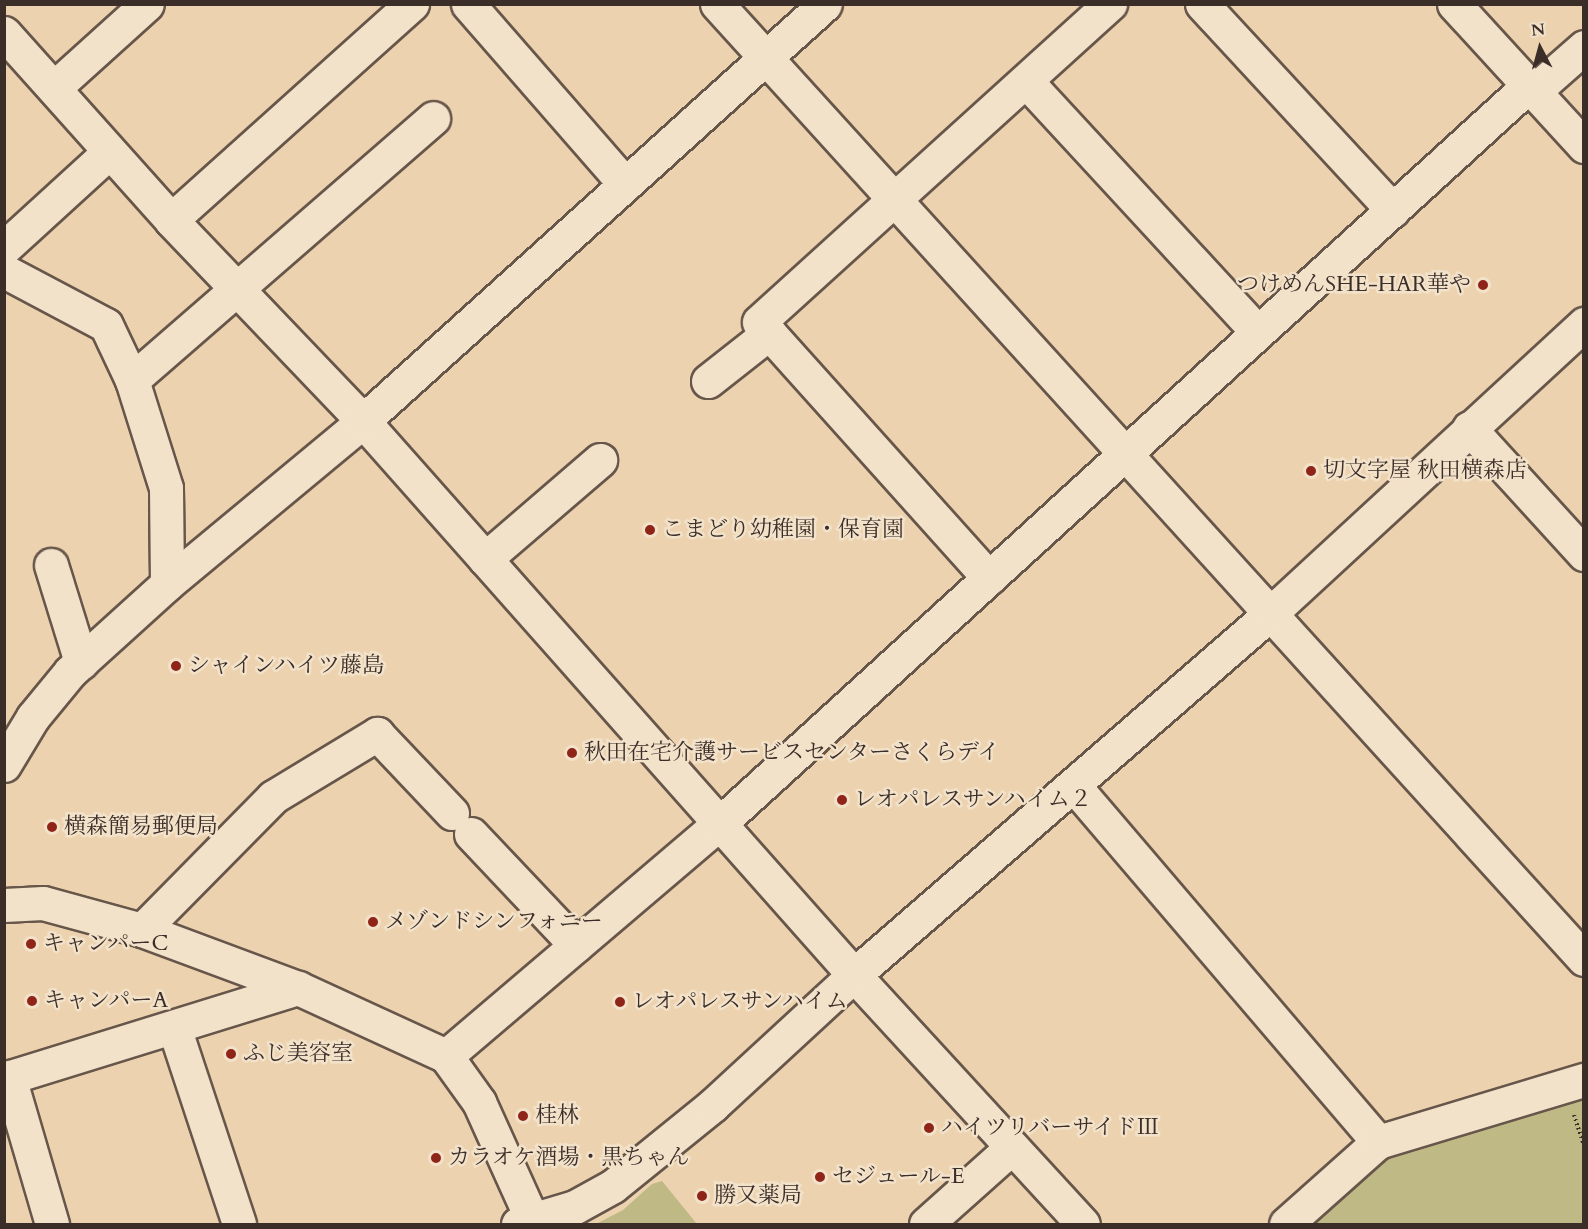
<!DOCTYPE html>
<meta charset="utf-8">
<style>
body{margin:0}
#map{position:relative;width:1588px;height:1229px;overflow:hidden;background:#ecd2ae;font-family:Cardo,"Noto Serif JP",serif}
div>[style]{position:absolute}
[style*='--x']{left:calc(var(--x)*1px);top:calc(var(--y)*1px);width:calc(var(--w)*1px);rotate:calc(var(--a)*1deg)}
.green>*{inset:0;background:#bfba85}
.path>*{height:4px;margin-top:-2px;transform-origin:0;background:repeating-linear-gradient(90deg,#3b2d28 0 1.5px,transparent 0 4.5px)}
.roads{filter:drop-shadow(2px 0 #67564a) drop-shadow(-2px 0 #67564a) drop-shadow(0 2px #67564a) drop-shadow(0 -2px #67564a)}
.minor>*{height:33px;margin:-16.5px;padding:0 16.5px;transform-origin:16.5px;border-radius:16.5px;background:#f3e2ca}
.dots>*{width:16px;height:16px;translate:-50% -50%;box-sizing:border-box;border:3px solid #f3e2ca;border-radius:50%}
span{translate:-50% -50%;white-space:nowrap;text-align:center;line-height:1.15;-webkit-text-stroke:5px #f3e2ca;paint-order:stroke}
.poi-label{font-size:22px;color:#3b2d28}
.right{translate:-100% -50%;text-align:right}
.left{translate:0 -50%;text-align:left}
.frame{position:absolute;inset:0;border:6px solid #3b2d28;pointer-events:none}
.north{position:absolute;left:1510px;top:18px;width:60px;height:60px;-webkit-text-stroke:4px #f3e2ca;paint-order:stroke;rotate:354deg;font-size:16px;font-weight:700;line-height:24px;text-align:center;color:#3b2d28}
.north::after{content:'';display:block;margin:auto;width:21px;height:27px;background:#3b2d28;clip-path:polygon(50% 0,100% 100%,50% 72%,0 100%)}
</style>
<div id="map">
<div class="green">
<i style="clip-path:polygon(1583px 1092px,1583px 1224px,1306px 1224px,1406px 1141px)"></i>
<i style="clip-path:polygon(662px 1181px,697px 1224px,596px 1224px,623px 1210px,652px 1184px)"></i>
</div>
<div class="path">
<i style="--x:1574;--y:1115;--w:33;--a:72"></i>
</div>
<div class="roads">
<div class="minor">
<i style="--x:468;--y:4;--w:239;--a:48.9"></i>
<i style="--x:717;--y:4;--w:1290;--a:47.77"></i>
<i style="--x:1202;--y:4;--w:281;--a:47.2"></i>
<i style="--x:1454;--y:4;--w:193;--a:47.5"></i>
<i style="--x:4;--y:33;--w:251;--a:48.2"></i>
<i style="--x:171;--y:220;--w:278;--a:46.3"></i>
<i style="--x:363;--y:421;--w:740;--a:48.45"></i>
<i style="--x:854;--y:975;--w:338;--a:47.4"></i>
<i style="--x:1026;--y:81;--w:342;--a:47.3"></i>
<i style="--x:54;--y:88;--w:125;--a:-42.1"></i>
<i style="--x:1533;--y:92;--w:68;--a:-41.4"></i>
<i style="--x:171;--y:220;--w:324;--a:-41.9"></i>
<i style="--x:4;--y:248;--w:142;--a:-42.4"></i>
<i style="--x:4;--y:271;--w:115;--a:27.9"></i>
<i style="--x:106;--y:325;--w:61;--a:64.7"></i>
<i style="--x:132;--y:380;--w:113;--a:72.5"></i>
<i style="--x:166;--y:488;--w:96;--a:89.4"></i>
<i style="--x:132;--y:380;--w:399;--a:-41"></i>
<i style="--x:708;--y:381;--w:78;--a:-38.2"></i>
<i style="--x:1469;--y:428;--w:171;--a:47.6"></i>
<i style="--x:485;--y:559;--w:152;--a:-40.7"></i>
<i style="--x:51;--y:565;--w:102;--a:72.8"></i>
<i style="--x:989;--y:578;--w:344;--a:-131.9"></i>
<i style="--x:759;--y:322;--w:474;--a:-42.2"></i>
<i style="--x:4;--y:765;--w:56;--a:-58.9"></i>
<i style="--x:33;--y:717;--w:58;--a:-50.6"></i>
<i style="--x:70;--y:672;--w:131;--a:-42.2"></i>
<i style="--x:167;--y:584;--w:255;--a:-39.7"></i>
<i style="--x:363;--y:421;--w:622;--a:-42.07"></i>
<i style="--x:1075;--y:787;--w:467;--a:49.5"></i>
<i style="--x:1378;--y:1142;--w:123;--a:138.3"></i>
<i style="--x:471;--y:834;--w:153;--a:46.6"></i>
<i style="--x:4;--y:905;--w:39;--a:-3"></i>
<i style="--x:43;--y:903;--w:103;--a:15.3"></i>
<i style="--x:142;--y:930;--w:166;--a:20.4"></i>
<i style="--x:298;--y:988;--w:163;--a:24.7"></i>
<i style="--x:446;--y:1056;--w:57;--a:54.3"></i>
<i style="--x:479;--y:1102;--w:134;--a:65.7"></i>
<i style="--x:142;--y:930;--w:187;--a:-45.4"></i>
<i style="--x:273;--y:797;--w:122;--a:-31.2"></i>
<i style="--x:377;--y:734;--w:109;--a:46.5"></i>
<i style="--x:174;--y:1027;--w:207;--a:71.7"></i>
<i style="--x:446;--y:1056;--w:358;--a:-40.4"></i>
<i style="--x:719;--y:824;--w:1095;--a:-42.37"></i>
<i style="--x:9;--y:1077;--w:153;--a:73.7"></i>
<i style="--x:4;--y:1079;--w:308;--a:-17.2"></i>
<i style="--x:1378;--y:1142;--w:215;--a:-16.8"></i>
<i style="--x:518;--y:1224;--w:59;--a:-16.6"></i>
<i style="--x:575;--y:1207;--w:43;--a:-28.9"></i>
<i style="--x:613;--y:1186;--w:129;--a:-39"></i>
<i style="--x:713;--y:1105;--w:192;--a:-42.7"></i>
<i style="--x:854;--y:975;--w:554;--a:-40.97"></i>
<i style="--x:1272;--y:612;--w:425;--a:-42.7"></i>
<i style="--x:926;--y:1224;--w:115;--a:-41.8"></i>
</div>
</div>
<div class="dots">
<i style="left:1483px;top:285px;background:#8f2418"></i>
<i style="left:1311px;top:471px;background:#8f2418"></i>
<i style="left:650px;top:530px;background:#8f2418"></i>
<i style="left:176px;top:666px;background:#8f2418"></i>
<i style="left:572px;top:753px;background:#8f2418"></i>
<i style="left:842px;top:800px;background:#8f2418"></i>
<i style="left:52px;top:827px;background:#8f2418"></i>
<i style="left:373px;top:922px;background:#8f2418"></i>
<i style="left:31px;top:944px;background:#8f2418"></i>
<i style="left:32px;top:1001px;background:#8f2418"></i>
<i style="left:620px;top:1002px;background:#8f2418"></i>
<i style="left:231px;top:1054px;background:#8f2418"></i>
<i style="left:523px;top:1116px;background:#8f2418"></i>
<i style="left:929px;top:1128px;background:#8f2418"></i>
<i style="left:436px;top:1158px;background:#8f2418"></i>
<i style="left:820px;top:1177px;background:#8f2418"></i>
<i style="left:702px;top:1196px;background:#8f2418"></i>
</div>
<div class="poi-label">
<span class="right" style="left:1471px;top:285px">つけめんSHE-HAR華や</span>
<span class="left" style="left:1323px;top:471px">切文字屋 秋田横森店</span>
<span class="left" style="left:662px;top:530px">こまどり幼稚園・保育園</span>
<span class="left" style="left:188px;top:666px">シャインハイツ藤島</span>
<span class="left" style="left:584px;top:753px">秋田在宅介護サービスセンターさくらデイ</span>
<span class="left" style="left:854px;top:800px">レオパレスサンハイム２</span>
<span class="left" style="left:64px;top:827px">横森簡易郵便局</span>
<span class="left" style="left:385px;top:922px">メゾンドシンフォニー</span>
<span class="left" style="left:43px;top:944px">キャンパーC</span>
<span class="left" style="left:44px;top:1001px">キャンパーA</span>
<span class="left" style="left:632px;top:1002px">レオパレスサンハイム</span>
<span class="left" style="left:243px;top:1054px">ふじ美容室</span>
<span class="left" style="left:535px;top:1116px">桂林</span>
<span class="left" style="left:941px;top:1128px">ハイツリバーサイドⅢ</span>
<span class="left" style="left:448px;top:1158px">カラオケ酒場・黒ちゃん</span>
<span class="left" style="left:832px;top:1177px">セジュール-E</span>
<span class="left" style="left:714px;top:1196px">勝又薬局</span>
</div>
<div class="frame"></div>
<div class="north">N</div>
</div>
